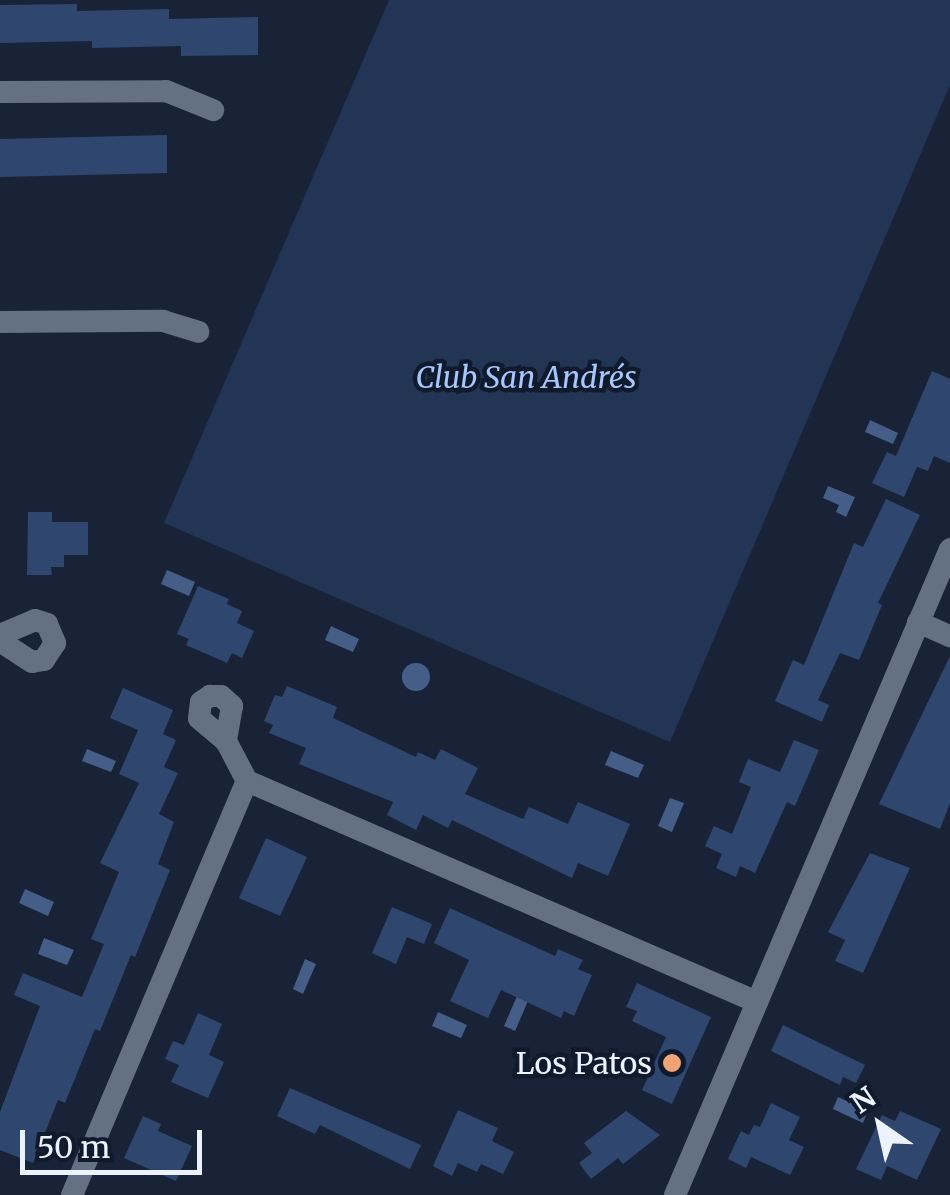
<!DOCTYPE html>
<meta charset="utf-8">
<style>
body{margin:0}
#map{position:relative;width:950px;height:1195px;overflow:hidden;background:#182337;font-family:Merriweather,serif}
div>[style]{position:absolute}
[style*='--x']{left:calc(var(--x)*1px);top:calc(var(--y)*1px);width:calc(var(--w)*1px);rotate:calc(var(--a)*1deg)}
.green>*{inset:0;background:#233555}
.water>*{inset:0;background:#455e88}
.round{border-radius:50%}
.building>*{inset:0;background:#2f466f}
.minor>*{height:22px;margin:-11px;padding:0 11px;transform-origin:11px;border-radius:11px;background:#647083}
.dots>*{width:28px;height:28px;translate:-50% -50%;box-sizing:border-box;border:5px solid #0f1a2c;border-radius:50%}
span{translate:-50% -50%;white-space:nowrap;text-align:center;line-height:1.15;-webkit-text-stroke:9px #0f1a2c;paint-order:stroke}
.park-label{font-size:30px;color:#a6c6fc;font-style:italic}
.poi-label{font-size:30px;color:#edf3fe}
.right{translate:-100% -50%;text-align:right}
.north{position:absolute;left:830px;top:1075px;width:100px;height:100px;-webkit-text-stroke:8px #0f1a2c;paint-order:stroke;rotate:326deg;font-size:28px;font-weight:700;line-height:40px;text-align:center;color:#edf3fe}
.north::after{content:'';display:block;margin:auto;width:35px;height:45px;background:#edf3fe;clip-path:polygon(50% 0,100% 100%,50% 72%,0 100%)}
.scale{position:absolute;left:20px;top:1130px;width:182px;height:45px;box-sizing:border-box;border:5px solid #edf3fe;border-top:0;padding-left:12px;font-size:30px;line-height:35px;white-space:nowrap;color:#edf3fe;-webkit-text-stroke:8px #0f1a2c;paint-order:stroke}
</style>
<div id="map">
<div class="green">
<i style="clip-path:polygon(389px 0,950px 0,950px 85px,670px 742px,164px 523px)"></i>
</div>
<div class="water">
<i style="clip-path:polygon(870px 420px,898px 433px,893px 444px,865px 432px)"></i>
<i style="clip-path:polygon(828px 486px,855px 497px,846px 517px,836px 512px,839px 505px,823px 498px)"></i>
<i style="clip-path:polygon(167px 570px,195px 582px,189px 596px,161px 584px)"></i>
<i style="clip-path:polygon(331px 626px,359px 639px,353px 652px,325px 640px)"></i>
<i class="round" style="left:402px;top:663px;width:28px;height:28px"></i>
<i style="clip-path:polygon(87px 749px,116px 761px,111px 772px,82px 761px)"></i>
<i style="clip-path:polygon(611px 751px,644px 765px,638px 778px,605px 765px)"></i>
<i style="clip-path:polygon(670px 798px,684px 803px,672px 832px,658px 826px)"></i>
<i style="clip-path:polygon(25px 889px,54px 902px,48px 916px,19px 903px)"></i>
<i style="clip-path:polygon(44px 938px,74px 950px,67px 965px,38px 954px)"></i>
<i style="clip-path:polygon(305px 959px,316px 964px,303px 994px,293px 989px)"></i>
<i style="clip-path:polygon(517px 996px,528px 1001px,515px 1031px,504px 1026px)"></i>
<i style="clip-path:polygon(438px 1012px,467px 1025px,461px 1038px,432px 1026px)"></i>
<i style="clip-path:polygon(838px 1097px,868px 1111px,863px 1123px,833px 1109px)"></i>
</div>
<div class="building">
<i style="clip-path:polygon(77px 4px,77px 11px,169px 9px,169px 19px,258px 17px,258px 55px,181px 56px,181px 46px,92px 48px,92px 41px,0 43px,0 5px)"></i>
<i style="clip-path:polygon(167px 135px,167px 173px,0 177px,0 139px)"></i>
<i style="clip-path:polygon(932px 371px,950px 379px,950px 463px,934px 456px,928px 471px,917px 467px,904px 497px,872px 483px,887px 452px,896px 456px)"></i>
<i style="clip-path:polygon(886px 499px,920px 515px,878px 603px,882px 605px,859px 660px,840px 653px,818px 700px,829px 705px,822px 722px,775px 701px,793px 660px,804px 665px,854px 543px,863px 547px)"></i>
<i style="clip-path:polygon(28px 512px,52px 512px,52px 522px,88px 522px,88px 555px,64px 555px,64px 567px,51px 567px,52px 575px,27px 575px)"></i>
<i style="clip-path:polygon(198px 586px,229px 599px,227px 604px,242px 611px,237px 623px,254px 631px,242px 658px,232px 653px,227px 663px,186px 645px,189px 639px,177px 634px)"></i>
<i style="clip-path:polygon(950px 656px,950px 803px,940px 829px,879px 804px)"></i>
<i style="clip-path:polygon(287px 686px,337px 707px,333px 718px,416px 757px,418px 752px,435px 760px,441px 749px,478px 768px,465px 794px,523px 819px,529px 807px,568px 824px,578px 802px,630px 824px,608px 876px,578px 863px,572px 878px,452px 820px,448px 828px,423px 815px,416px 830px,387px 815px,393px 802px,299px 764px,306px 748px,269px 733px,273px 725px,264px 721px,275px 695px,282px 697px)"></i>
<i style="clip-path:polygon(123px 688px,173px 710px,163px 734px,176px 740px,164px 767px,178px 773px,159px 814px,174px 822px,158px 864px,170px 870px,135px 957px,131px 955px,100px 1031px,95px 1029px,65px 1103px,58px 1100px,33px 1163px,0 1150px,0 1112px,40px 1006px,14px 995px,23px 973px,82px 997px,104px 944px,91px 939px,119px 872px,100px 863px,139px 783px,119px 774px,138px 730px,110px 718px)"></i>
<i style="clip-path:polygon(794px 740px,819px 750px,795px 806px,787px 802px,755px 873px,740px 866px,736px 877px,716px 868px,722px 854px,705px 846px,714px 826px,732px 834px,751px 787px,739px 782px,748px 759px,780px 772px)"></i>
<i style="clip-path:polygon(266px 838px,307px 857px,280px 916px,239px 898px)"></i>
<i style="clip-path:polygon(870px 853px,910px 868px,863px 973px,835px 961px,845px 940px,828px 932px)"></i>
<i style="clip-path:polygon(392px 907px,432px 924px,424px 944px,407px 937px,396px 964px,372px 953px)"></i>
<i style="clip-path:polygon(450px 908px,555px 956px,558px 949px,583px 960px,578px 969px,592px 975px,574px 1016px,564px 1011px,561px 1018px,501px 990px,488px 1018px,450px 1001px,469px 960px,434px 943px)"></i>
<i style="clip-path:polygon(637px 983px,711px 1017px,672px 1104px,642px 1090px,666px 1037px,632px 1021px,637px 1011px,626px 1007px)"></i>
<i style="clip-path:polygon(198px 1013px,222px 1024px,209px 1055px,224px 1062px,208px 1098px,171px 1082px,179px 1065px,165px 1059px,173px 1041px,184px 1045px)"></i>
<i style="clip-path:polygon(783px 1025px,865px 1065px,856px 1083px,843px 1077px,840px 1085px,771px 1051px)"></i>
<i style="clip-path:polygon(290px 1088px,421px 1145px,410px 1169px,320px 1125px,315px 1134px,277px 1116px)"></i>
<i style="clip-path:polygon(771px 1103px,800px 1117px,789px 1140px,804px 1147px,790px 1175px,751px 1157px,746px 1168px,728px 1159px,741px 1131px,749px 1135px,754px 1125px,760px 1127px)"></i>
<i style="clip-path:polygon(458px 1110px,498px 1128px,492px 1141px,514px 1152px,503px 1174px,481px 1164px,477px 1172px,458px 1163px,452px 1176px,433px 1166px)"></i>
<i style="clip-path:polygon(626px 1111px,660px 1135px,623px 1164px,618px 1158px,591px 1179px,579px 1163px,592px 1153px,584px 1143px)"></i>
<i style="clip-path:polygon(900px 1111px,941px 1129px,917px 1180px,887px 1166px,881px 1180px,856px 1169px,882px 1115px,895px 1121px)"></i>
<i style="clip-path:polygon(143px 1116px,161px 1124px,158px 1131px,192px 1146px,176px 1181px,124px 1158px)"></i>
</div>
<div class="minor">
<i style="--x:0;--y:92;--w:166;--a:-0.3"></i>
<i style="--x:166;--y:91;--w:51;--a:22"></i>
<i style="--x:0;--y:322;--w:163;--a:-0.4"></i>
<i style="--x:163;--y:321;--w:37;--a:17"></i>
<i style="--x:918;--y:622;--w:35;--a:24"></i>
<i style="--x:0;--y:635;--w:38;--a:-23"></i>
<i style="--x:35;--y:620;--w:13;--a:18"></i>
<i style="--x:47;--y:624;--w:21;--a:67"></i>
<i style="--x:55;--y:643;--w:20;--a:123"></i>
<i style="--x:44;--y:660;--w:12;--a:171"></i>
<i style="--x:32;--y:662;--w:38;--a:-147"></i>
<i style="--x:210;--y:696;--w:11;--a:0"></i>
<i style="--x:221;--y:696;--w:15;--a:42"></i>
<i style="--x:232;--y:706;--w:36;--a:100"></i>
<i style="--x:226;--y:741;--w:35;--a:-140"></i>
<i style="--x:199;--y:718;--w:16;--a:-83"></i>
<i style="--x:201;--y:702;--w:11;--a:-34"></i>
<i style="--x:226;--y:741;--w:45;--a:62.3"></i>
<i style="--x:247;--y:781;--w:556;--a:23.43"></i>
<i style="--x:72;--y:1195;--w:449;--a:-67.1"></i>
<i style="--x:675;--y:1195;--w:702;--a:-66.94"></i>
</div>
<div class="dots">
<i style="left:672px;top:1063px;background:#efa377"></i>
</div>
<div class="park-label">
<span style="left:526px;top:377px">Club San Andrés</span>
</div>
<div class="poi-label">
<span class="right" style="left:652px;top:1063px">Los Patos</span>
</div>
<div class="north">N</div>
<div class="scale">50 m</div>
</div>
